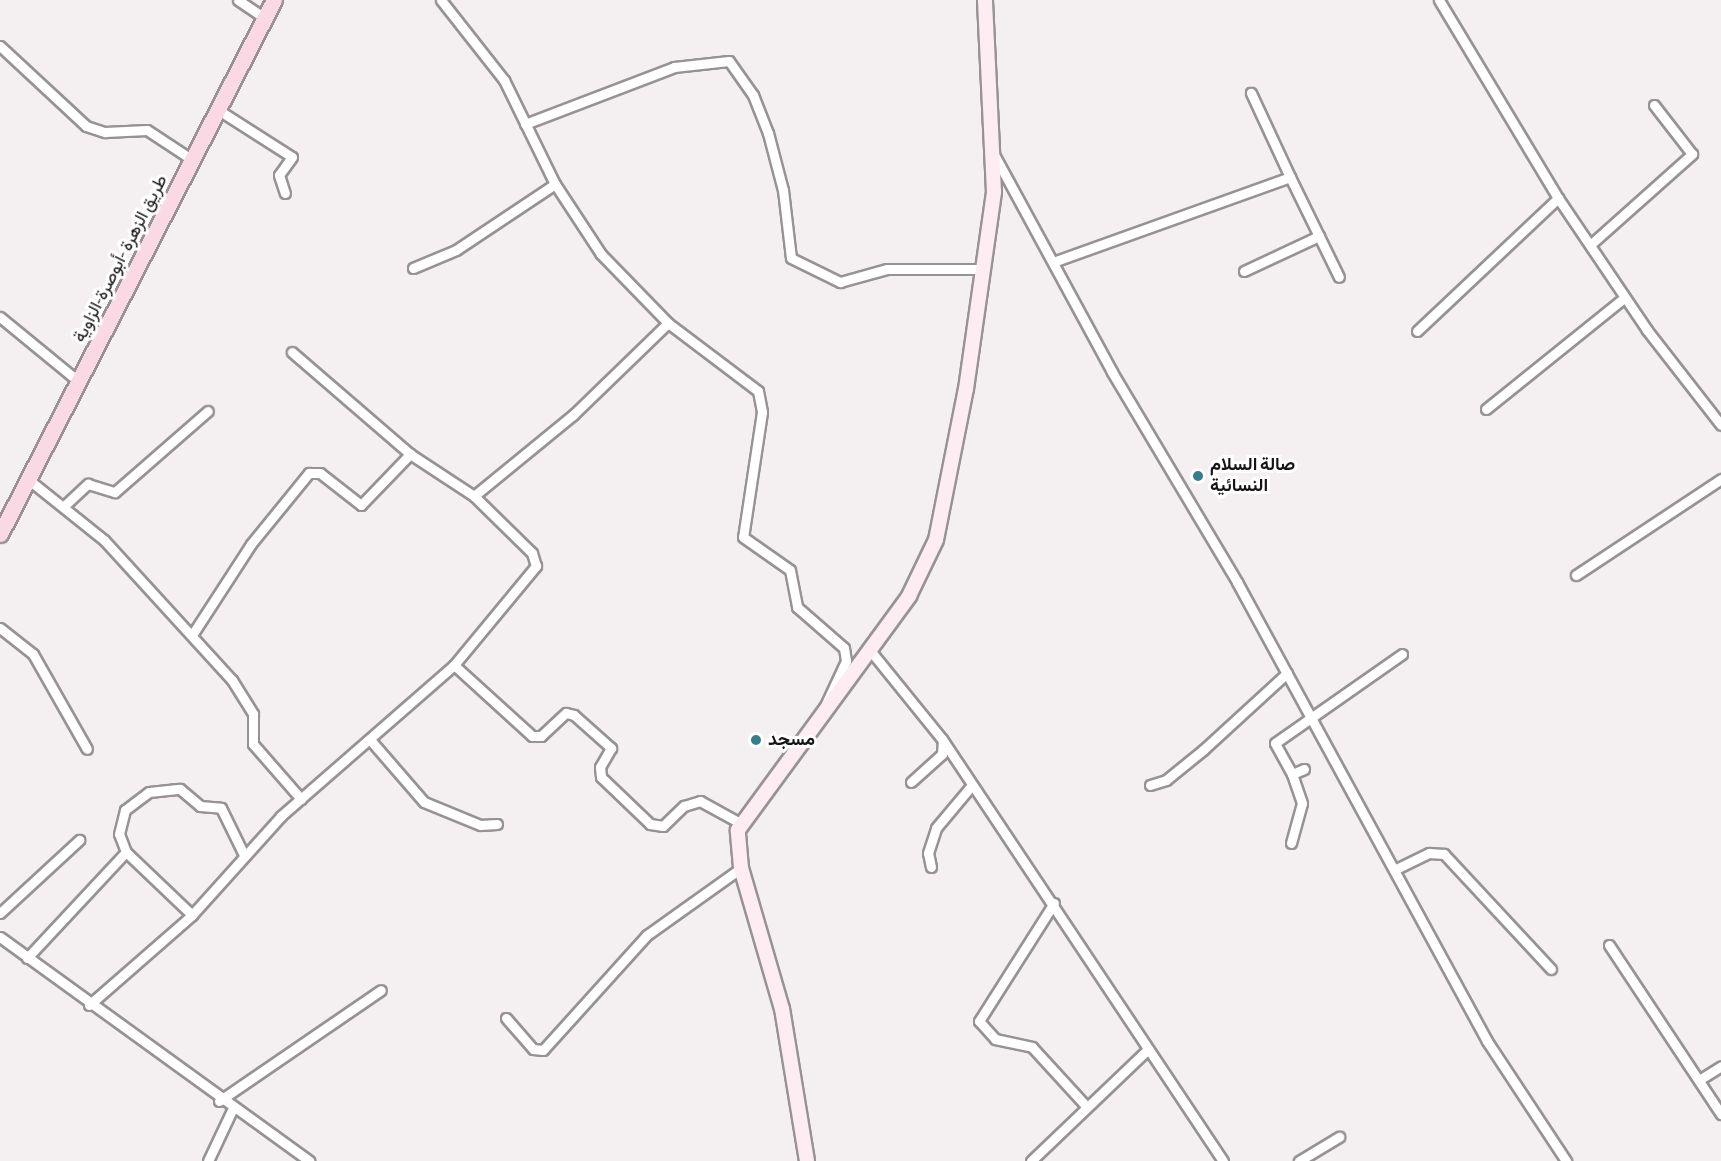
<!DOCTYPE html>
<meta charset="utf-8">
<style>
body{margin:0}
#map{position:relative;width:1721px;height:1161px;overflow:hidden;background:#f4eff1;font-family:"Alegreya Sans",Vazirmatn,sans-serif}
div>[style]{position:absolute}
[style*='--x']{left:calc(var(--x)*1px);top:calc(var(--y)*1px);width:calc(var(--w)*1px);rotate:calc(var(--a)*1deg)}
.roads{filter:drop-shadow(2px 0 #979394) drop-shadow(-2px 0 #979394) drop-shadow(0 2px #979394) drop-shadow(0 -2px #979394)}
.minor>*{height:9px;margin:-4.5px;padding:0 4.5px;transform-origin:4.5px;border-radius:4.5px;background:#fff}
.secondary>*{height:14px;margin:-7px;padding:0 7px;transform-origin:7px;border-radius:7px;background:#fdecf2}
.primary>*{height:15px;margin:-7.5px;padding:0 7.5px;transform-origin:7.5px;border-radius:7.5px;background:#fad9e5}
.dots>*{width:16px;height:16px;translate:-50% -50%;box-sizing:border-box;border:3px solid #fff;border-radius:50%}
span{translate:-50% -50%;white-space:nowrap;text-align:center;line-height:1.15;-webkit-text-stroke:6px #fff;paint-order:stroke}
.street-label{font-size:18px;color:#161415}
.poi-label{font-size:18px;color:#161415;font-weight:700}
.left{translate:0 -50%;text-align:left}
</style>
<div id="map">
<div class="roads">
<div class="minor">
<i style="--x:238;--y:0;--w:32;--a:34"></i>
<i style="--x:441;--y:0;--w:102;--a:51.8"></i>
<i style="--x:504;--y:80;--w:116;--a:63.9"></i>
<i style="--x:555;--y:184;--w:84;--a:56.7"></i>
<i style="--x:601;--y:254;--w:96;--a:45.8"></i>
<i style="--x:668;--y:323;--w:113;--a:37.1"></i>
<i style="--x:758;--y:391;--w:21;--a:79"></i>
<i style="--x:762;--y:412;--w:126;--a:98.6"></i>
<i style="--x:743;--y:537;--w:57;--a:35.1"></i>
<i style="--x:790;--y:570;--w:38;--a:79"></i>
<i style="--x:797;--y:607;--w:62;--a:41.1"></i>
<i style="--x:844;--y:648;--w:13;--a:81"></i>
<i style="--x:846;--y:661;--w:52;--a:115.1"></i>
<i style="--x:1439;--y:0;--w:231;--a:59"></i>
<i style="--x:1558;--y:198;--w:159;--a:56"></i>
<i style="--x:1647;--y:330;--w:120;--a:52.1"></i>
<i style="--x:0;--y:46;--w:117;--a:42.9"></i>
<i style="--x:86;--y:126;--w:20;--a:18"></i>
<i style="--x:105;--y:132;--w:42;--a:-2.7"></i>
<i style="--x:147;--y:130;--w:56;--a:33.4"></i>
<i style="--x:220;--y:111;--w:85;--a:32.6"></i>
<i style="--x:292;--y:157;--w:22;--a:126"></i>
<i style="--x:279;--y:175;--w:19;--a:72"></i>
<i style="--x:525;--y:124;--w:160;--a:-20.9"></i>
<i style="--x:674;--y:67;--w:55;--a:-6.2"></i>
<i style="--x:729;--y:61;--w:42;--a:54.8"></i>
<i style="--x:753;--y:95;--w:41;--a:68.5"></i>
<i style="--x:768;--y:133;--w:59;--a:75.3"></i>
<i style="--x:783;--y:190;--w:68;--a:83.3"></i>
<i style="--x:791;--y:258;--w:55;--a:26.1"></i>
<i style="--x:840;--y:282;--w:49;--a:-15.5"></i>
<i style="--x:887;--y:269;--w:97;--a:0"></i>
<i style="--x:996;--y:158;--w:243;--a:61.5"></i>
<i style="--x:1112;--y:372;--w:244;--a:59.2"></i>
<i style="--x:1237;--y:582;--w:523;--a:61.42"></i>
<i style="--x:1487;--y:1041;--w:144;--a:56.6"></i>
<i style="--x:1290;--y:177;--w:111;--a:63.9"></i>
<i style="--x:1590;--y:245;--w:137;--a:-41.7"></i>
<i style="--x:1692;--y:154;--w:62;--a:-127.8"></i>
<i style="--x:1053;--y:262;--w:252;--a:-19.7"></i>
<i style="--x:1290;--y:177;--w:93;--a:-114.9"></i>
<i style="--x:413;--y:268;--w:47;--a:-22.7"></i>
<i style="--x:456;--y:250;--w:119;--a:-33.7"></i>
<i style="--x:1244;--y:271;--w:83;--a:-25"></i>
<i style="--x:0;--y:317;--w:102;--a:39.4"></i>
<i style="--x:1417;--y:331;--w:194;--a:-43.3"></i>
<i style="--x:1486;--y:409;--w:177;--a:-38.8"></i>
<i style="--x:29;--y:480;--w:96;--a:38.7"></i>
<i style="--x:104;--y:540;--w:190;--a:47.6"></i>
<i style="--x:232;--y:680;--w:40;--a:58"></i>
<i style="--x:253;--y:714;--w:30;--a:90"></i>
<i style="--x:253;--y:744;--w:73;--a:48.9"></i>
<i style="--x:474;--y:496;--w:128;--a:-39.3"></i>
<i style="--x:573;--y:415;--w:132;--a:-44.1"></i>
<i style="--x:64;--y:506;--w:33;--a:-43"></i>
<i style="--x:88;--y:484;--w:28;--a:17"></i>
<i style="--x:115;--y:492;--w:123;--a:-41.1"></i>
<i style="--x:1576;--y:575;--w:174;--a:-33.5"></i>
<i style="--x:0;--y:628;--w:42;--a:38.2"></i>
<i style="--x:33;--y:654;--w:109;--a:60.4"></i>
<i style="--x:192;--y:635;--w:108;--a:-57"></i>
<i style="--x:251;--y:544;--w:92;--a:-50.8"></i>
<i style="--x:309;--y:473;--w:11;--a:0"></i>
<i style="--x:320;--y:473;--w:52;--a:38"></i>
<i style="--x:361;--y:505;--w:71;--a:-46.1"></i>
<i style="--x:869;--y:649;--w:116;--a:51"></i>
<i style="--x:942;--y:739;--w:507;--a:56.34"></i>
<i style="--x:454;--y:665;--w:105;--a:42.3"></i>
<i style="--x:532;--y:736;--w:9;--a:0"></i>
<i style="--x:541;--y:736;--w:34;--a:-43"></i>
<i style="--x:566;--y:713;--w:8;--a:14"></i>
<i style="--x:574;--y:715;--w:50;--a:41.7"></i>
<i style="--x:611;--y:748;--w:22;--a:120"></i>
<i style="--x:600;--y:767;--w:10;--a:84"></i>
<i style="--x:601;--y:777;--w:68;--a:43.8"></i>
<i style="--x:650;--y:824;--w:13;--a:9"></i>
<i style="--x:663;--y:826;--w:29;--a:-44"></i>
<i style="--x:684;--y:806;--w:17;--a:-17"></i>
<i style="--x:700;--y:801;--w:46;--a:28.8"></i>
<i style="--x:372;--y:742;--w:79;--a:49.1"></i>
<i style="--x:424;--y:802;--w:61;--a:22.3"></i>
<i style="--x:480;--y:825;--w:17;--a:-3"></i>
<i style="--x:1304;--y:769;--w:13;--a:157"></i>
<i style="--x:1292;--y:774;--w:35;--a:-119"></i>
<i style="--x:1275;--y:743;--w:155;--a:-35"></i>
<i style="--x:911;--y:782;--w:42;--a:-42.1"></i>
<i style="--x:942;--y:754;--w:13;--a:-86"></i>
<i style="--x:1150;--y:785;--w:17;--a:-17"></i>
<i style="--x:1166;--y:780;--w:48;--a:-39"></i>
<i style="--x:1203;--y:750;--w:114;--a:-42.5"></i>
<i style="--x:1291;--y:843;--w:41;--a:-74.6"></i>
<i style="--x:1302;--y:803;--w:31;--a:-109"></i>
<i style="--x:126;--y:852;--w:19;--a:-111"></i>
<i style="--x:119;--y:834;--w:25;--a:-76"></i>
<i style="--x:125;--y:810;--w:30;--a:-37"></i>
<i style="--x:149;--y:792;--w:31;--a:-6"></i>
<i style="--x:180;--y:789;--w:26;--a:40"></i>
<i style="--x:200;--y:806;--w:21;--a:5"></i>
<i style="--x:221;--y:808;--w:52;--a:63.9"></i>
<i style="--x:931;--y:867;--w:14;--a:-102"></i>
<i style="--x:928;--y:853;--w:26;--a:-72"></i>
<i style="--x:936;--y:828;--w:56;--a:-50.1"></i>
<i style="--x:1396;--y:869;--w:37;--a:-26"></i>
<i style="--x:1429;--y:853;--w:15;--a:4"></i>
<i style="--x:1444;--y:854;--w:157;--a:47.1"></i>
<i style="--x:1054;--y:903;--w:140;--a:122.4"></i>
<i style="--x:979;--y:1021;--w:24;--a:48"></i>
<i style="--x:995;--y:1039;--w:38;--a:12"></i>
<i style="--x:1032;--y:1047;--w:81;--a:47.5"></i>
<i style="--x:0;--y:913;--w:108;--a:-42.7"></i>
<i style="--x:0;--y:937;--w:382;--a:35.9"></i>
<i style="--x:1609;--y:945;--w:203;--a:56.5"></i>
<i style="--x:27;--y:958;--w:145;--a:-47"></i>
<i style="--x:126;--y:852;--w:91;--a:43.7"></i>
<i style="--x:89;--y:1005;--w:137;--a:-41.1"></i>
<i style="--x:192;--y:915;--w:133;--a:-48"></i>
<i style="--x:281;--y:816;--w:230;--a:-41.1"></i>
<i style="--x:454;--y:665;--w:129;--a:-50.4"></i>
<i style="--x:536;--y:566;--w:14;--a:-107"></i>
<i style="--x:532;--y:553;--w:81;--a:-135.5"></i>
<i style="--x:474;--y:496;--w:77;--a:-146.7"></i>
<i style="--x:410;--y:454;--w:156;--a:-139.2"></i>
<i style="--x:506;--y:1018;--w:41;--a:48.9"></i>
<i style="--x:533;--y:1049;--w:10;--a:6"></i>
<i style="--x:543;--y:1050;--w:155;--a:-47.9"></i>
<i style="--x:647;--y:935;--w:115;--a:-35.5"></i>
<i style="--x:1699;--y:1080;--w:26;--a:-32"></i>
<i style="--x:219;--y:1101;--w:196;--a:-34.4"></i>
<i style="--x:208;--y:1161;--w:56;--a:-64.8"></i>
<i style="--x:1031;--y:1161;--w:161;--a:-43.7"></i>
<i style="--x:1299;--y:1161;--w:47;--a:-31"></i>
</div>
<div class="secondary">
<i style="--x:807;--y:1161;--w:154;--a:-99.3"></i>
<i style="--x:782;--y:1009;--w:147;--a:-106.2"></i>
<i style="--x:741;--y:868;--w:38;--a:-95"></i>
<i style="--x:738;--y:830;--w:290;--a:-53.8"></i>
<i style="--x:909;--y:596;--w:62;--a:-64.3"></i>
<i style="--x:936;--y:540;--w:154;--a:-78.8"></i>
<i style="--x:966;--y:389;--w:199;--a:-81.9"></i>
<i style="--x:994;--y:192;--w:192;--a:-92.7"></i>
</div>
<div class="primary">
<i style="--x:0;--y:534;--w:600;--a:-62.84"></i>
</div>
</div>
<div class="dots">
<i style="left:1198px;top:476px;background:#397d8c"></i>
<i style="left:756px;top:740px;background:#397d8c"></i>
</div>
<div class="street-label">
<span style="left:121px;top:259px;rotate:-63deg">طريق الزهرة -أبوصرة-الزاوية</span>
</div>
<div class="poi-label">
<span class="left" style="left:1210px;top:476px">صالة السلام<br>النسائية</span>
<span class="left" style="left:768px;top:740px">مسجد</span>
</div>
</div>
